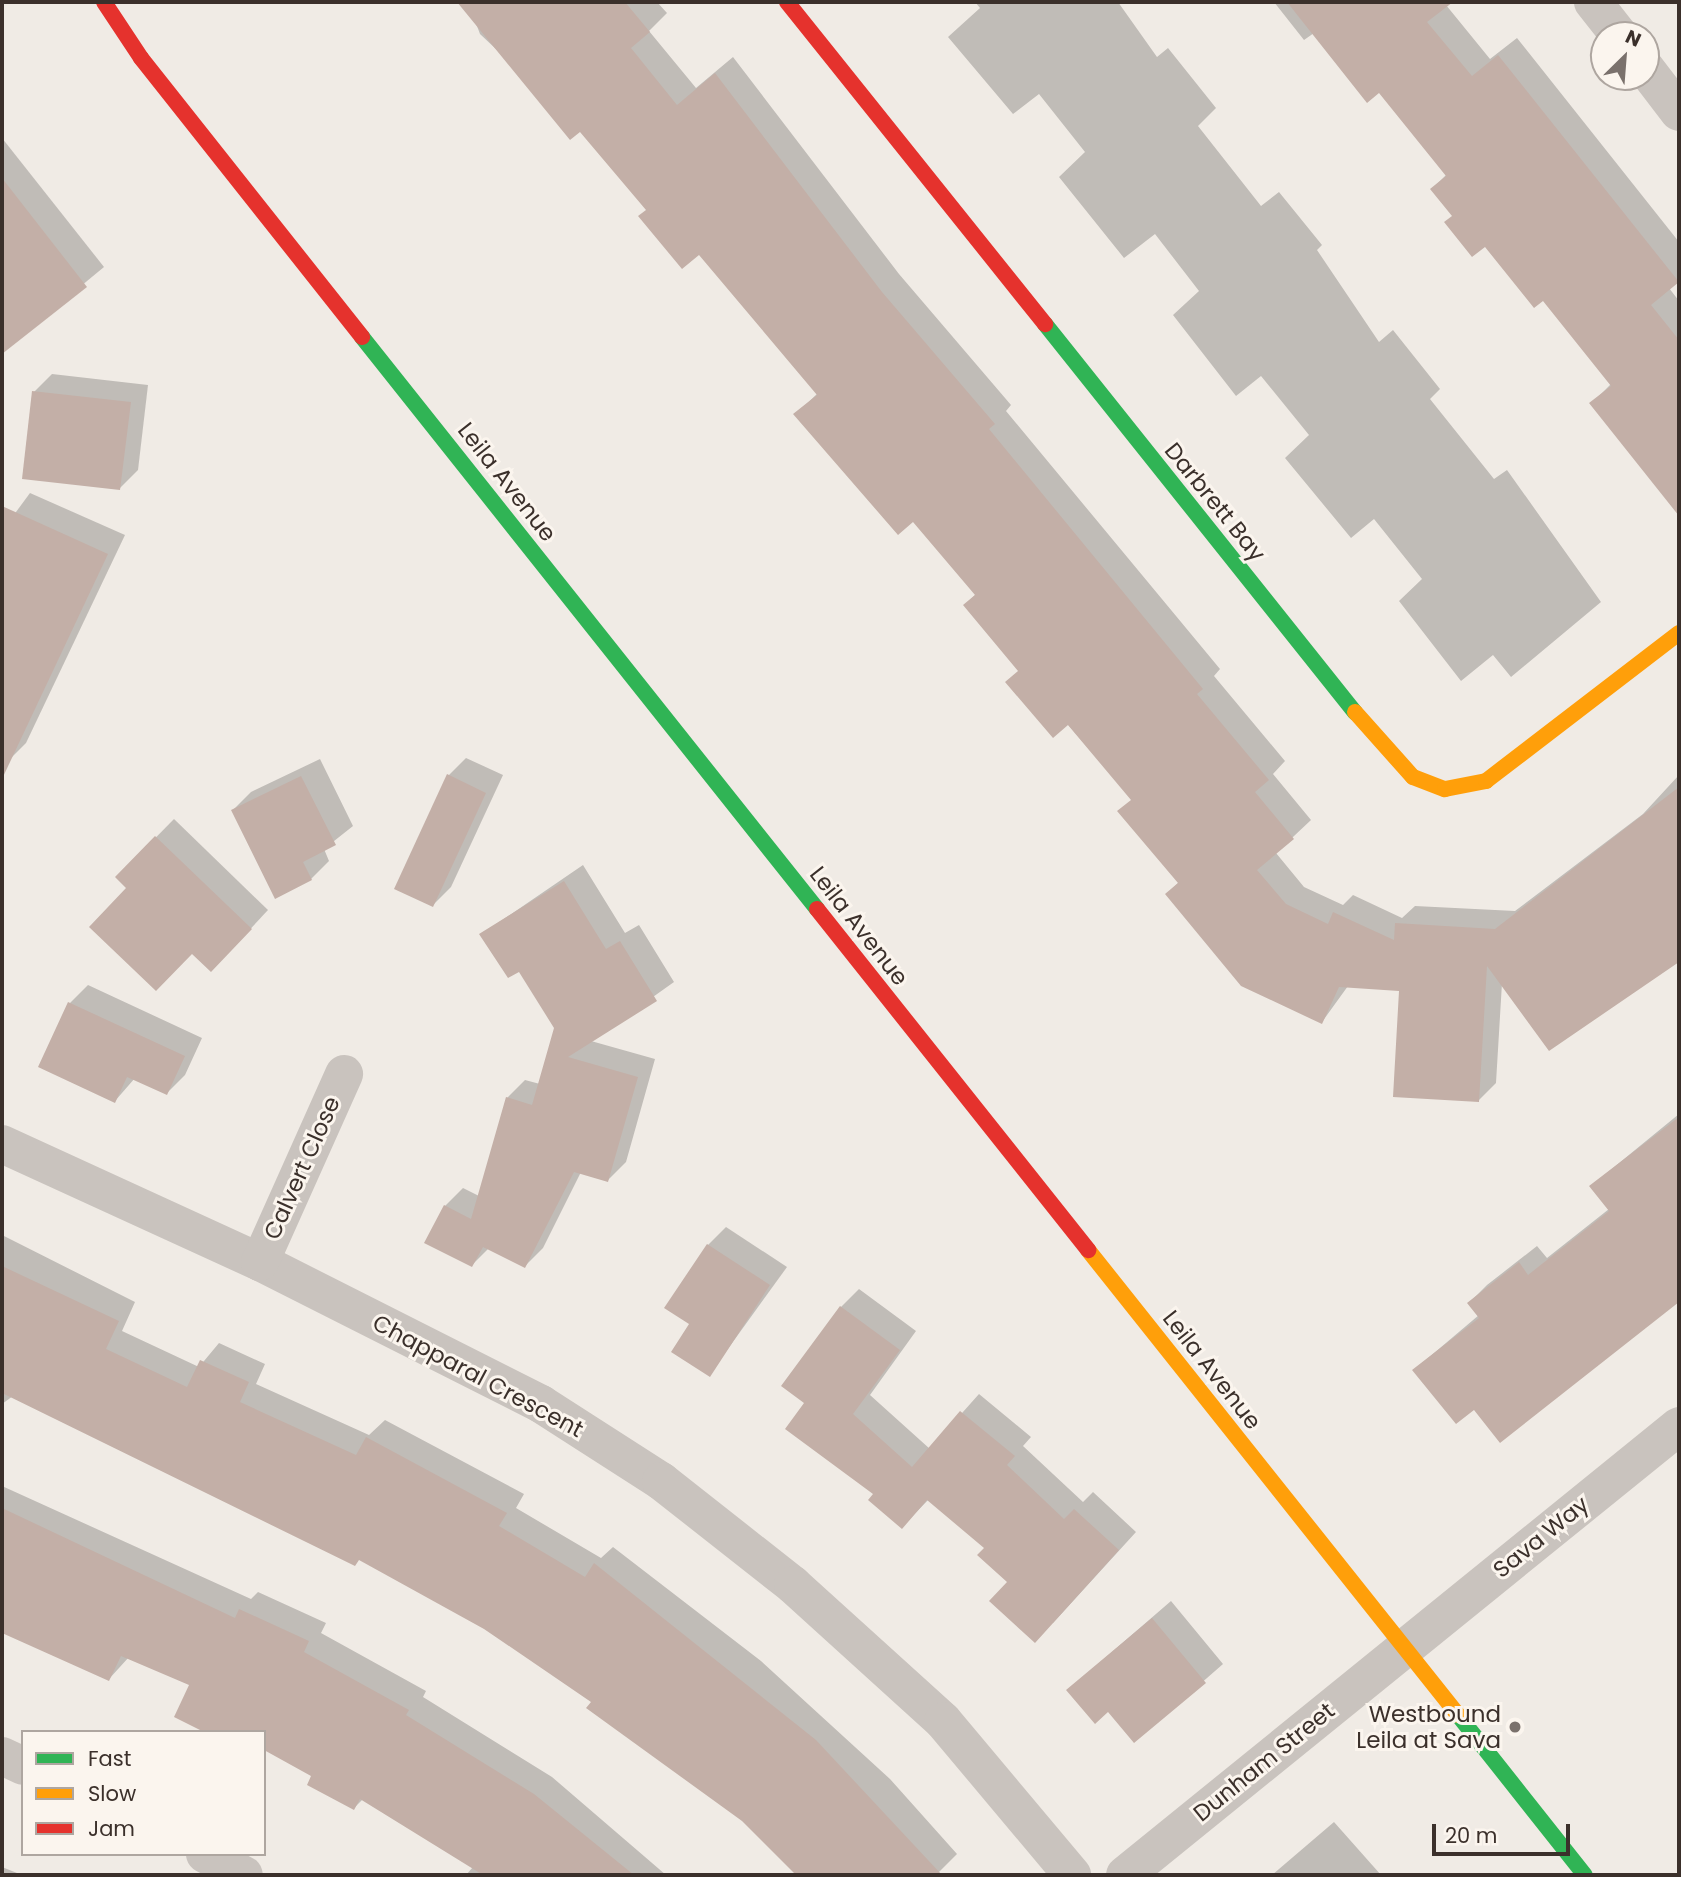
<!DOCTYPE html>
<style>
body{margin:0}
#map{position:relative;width:1681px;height:1877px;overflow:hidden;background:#f0ebe5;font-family:Poppins,sans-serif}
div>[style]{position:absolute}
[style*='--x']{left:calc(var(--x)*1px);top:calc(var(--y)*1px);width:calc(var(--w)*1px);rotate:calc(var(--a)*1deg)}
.shadow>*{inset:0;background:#0003}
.building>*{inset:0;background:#c3afa7}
.street>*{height:38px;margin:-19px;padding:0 19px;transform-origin:19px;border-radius:19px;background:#c9c3be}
.fast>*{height:16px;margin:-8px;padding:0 8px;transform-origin:8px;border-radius:8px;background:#30b455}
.slow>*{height:16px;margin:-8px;padding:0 8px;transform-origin:8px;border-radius:8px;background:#ff9f0a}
.jam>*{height:16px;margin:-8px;padding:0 8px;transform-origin:8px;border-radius:8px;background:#e5322d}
.dots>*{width:19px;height:19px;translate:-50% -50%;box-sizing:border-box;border:4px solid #fbf5ee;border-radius:50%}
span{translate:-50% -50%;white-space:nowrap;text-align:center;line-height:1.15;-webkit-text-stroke:6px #fbf5ee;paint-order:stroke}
.street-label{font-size:23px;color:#3b302b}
.poi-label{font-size:23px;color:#3b302b}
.right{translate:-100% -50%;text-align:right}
.frame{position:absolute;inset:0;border:4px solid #3b302b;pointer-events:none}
.legend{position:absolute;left:21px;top:1730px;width:245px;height:126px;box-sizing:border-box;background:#fbf5ee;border:2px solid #aea6a0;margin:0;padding:9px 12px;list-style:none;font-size:21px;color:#3b302b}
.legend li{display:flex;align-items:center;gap:14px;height:35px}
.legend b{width:35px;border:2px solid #aea6a0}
.north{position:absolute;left:1590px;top:21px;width:70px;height:70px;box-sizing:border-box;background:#fbf5ee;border:2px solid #aea6a0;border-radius:50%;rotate:25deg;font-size:19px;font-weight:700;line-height:28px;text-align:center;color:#3b302b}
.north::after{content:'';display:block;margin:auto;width:24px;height:32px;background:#7a716c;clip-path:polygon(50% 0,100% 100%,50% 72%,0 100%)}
.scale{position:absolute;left:1432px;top:1824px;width:138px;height:32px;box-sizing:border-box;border:4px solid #3b302b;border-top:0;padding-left:9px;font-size:21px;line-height:24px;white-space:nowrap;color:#3b302b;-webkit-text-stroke:5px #fbf5ee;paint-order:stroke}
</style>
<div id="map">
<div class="shadow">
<i style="clip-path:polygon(468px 2px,657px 2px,667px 13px,649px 31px,696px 88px,733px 57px,899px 274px,1011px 405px,1006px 411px,1220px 669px,1214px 676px,1285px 761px,1273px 774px,1311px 820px,1276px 853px,1304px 887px,1343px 905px,1353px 895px,1402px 918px,1415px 906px,1515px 911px,1643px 814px,1679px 775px,1679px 958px,1550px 1049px,1502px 983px,1496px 1083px,1478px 1101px,1401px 990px,1348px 986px,1322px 1022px,1167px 894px,1179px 882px,1132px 799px,965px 605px,976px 594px,914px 519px,796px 414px,818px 393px,699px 253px,647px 209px,581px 129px,480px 34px)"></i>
<i style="clip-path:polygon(975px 2px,1118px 2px,1157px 57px,1168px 48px,1216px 108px,1198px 126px,1261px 206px,1279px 192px,1322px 245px,1317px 250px,1379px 342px,1393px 330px,1440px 389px,1430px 399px,1494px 479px,1507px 470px,1601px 602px,1511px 677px,1493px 655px,1461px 681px,1399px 601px,1422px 579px,1374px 519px,1351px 538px,1285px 458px,1309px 435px,1261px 376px,1236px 396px,1173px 315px,1199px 291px,1155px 234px,1124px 258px,1059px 177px,1085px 152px,1039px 94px,1013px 114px,948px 37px,980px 8px)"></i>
<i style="clip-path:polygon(1274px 2px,1450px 2px,1446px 5px,1490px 59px,1517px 38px,1679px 242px,1679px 280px,1669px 288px,1679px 301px,1679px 514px,1591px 404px,1611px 384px,1544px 299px,1432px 189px,1447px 174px,1380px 90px,1314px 33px,1304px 40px)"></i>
<i style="clip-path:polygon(2px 138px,104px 267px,6px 348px,2px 342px)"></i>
<i style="clip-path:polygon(52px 374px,148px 385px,138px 470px,120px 488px,34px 392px)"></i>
<i style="clip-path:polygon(30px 493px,125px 535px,26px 743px,8px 761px,2px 758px,2px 531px)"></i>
<i style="clip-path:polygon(466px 758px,503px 775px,451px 887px,433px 905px,448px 776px)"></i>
<i style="clip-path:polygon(320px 759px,353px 826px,324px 849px,329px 861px,311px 879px,233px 810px,251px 792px)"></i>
<i style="clip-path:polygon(174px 819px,268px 910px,229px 952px,117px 877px)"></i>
<i style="clip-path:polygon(583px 865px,625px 933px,639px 925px,674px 982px,591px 1041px,655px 1059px,626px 1162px,608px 1180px,581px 1172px,543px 1248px,525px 1266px,489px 1248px,472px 1265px,445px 1206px,463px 1188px,479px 1196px,507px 1098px,525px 1080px,540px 1084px,556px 1028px,520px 969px,482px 934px)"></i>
<i style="clip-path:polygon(88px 985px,202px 1038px,185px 1075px,167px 1093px,135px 1078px,115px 1101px,70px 1003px)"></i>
<i style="clip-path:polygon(1679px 1114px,1679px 1300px,1501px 1440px,1474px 1408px,1414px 1370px,1479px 1315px,1469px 1303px,1487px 1285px,1537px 1246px,1547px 1258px,1609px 1209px,1591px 1186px)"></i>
<i style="clip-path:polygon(726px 1227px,787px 1267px,709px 1375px,691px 1324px,708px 1245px)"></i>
<i style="clip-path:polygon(2px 1235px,135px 1302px,122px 1331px,199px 1367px,219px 1343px,265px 1364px,256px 1384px,369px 1435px,385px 1420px,524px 1494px,516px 1508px,601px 1558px,613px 1547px,761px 1661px,890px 1779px,957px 1854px,936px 1875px,798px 1875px,743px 1819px,593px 1701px,485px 1627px,360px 1559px,13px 1396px,2px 1404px)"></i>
<i style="clip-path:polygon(859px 1289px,916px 1331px,870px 1395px,930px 1449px,979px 1394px,1031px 1437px,1023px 1446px,1083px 1502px,1093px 1492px,1136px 1532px,1053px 1623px,1009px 1582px,986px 1548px,929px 1499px,902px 1527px,807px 1402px,841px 1307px)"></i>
<i style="clip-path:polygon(2px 1486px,251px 1599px,258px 1592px,326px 1623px,321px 1633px,426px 1691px,423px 1697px,552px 1777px,666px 1875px,466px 1875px,473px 1867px,363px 1799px,354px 1808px,264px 1732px,191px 1684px,129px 1657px,109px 1679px,2px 1629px)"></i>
<i style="clip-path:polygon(1171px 1601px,1223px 1664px,1135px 1741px,1108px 1710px,1068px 1690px)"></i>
<i style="clip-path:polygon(1334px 1822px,1381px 1875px,1271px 1875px,1272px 1875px)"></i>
<i style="clip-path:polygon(2px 1867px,22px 1875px,2px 1875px)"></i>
</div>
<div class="building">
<i style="clip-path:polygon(457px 2px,625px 2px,650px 32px,631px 48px,677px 105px,715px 73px,882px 292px,995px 424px,989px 429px,1203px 689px,1197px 694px,1269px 780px,1255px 792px,1294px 839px,1257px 870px,1286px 904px,1328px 924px,1333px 912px,1394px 940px,1395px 923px,1495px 929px,1679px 787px,1679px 962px,1549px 1051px,1487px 966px,1479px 1102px,1393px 1097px,1399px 991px,1339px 987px,1322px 1024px,1241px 986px,1165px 894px,1178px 883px,1117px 811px,1131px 800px,1068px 725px,1053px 738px,1005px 682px,1018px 671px,963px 605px,975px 595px,913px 522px,898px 535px,793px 414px,817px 395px,699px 255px,682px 269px,638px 216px,646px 210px,580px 132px,570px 140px)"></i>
<i style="clip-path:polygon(1287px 2px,1453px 2px,1427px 22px,1472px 76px,1498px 55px,1679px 282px,1651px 305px,1679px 340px,1679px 516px,1589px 403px,1611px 386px,1543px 301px,1534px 308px,1485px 247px,1472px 257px,1444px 222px,1452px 216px,1430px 189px,1446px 176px,1379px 93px,1367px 103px)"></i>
<i style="clip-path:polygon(2px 178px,87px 287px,2px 354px)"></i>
<i style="clip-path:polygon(32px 391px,131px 402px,120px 490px,22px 479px)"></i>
<i style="clip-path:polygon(2px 506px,108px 554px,2px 779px)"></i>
<i style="clip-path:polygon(447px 774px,486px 793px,433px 907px,394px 889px)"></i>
<i style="clip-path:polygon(301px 776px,336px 845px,303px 862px,312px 880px,275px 899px,231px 810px)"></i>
<i style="clip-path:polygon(155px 836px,252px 929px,211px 972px,192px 954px,156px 991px,89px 927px,126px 888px,115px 877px)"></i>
<i style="clip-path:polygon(564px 881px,606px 949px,620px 941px,657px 1001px,568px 1057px,638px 1077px,608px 1182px,574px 1172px,525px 1268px,483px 1247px,472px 1267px,424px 1243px,444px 1205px,471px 1219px,506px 1097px,532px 1105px,554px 1028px,519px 972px,508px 978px,479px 934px)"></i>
<i style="clip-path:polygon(68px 1002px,185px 1056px,167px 1095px,127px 1077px,115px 1103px,38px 1067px)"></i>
<i style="clip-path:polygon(1679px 1117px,1679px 1302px,1500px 1443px,1474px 1410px,1456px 1424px,1412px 1370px,1479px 1318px,1467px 1303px,1519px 1262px,1528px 1275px,1609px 1211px,1589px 1186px)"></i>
<i style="clip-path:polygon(707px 1244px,770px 1285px,710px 1377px,671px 1352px,689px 1324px,664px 1308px)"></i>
<i style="clip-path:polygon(2px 1266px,119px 1321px,106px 1349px,187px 1387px,200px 1360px,249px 1382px,240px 1402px,356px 1455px,366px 1437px,507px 1513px,499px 1526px,585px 1577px,594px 1563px,816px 1740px,942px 1875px,796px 1875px,742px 1821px,586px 1708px,591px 1702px,484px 1629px,359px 1560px,355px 1566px,2px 1393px)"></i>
<i style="clip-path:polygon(840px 1306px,900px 1350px,853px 1414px,912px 1467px,960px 1411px,1015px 1456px,1007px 1465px,1064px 1519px,1074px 1509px,1119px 1550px,1035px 1643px,989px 1601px,1007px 1582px,977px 1555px,984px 1548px,927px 1500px,902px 1529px,868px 1500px,873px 1494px,785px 1429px,804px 1403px,781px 1386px)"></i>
<i style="clip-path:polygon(2px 1508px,235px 1618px,239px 1609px,309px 1641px,304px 1652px,409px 1710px,406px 1715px,534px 1794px,634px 1875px,483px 1875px,360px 1799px,354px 1810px,307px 1785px,311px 1776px,264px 1750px,264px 1732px,204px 1732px,174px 1717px,189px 1685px,121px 1656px,109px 1681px,2px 1633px)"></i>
<i style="clip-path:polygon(1152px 1618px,1206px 1683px,1134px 1743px,1108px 1712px,1095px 1724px,1066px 1690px)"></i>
</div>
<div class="street">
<i style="--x:1593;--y:2;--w:42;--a:51.8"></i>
<i style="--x:1646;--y:69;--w:54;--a:52.5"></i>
<i style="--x:2;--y:1144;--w:284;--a:24.6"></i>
<i style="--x:260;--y:1262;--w:315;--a:26.8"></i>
<i style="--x:541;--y:1404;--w:143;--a:32.7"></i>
<i style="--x:661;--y:1481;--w:168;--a:38.2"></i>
<i style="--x:793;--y:1585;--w:202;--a:42.2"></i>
<i style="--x:943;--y:1721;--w:201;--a:50"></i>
<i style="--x:260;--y:1262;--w:206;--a:-65.9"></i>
<i style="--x:2;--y:1756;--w:23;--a:25"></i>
<i style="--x:205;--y:1854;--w:44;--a:28.3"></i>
<i style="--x:1125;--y:1875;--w:713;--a:-39.02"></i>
</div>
<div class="fast">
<i style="--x:1045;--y:324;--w:497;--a:51.4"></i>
<i style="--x:362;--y:337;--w:731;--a:51.5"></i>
<i style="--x:1458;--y:1715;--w:204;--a:51.6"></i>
</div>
<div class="slow">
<i style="--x:1355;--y:712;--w:87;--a:48.3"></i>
<i style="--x:1413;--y:777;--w:34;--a:21"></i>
<i style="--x:1445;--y:789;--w:42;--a:-11"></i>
<i style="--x:1486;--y:781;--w:243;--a:-37.5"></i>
<i style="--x:1088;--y:1250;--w:594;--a:51.49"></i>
</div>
<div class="jam">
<i style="--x:104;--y:2;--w:67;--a:56.5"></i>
<i style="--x:141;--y:58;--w:356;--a:51.6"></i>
<i style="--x:787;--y:2;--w:413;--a:51.3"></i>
<i style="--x:817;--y:909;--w:436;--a:51.5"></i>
</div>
<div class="dots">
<i style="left:1515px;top:1727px;background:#7a716c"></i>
</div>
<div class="street-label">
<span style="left:507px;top:482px;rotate:52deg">Leila Avenue</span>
<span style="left:1215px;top:502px;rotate:51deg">Darbrett Bay</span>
<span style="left:859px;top:926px;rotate:52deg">Leila Avenue</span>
<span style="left:302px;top:1168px;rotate:-66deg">Calvert Close</span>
<span style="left:1212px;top:1370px;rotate:52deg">Leila Avenue</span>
<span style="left:478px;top:1376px;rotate:28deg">Chapparal Crescent</span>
<span style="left:1541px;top:1537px;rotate:-39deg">Sava Way</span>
<span style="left:1264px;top:1762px;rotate:-39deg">Dunham Street</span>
</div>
<div class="poi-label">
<span class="right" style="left:1501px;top:1727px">Westbound<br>Leila at Sava</span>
</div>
<div class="frame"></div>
<ul class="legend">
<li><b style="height:9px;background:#30b455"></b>Fast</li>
<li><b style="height:9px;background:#ff9f0a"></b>Slow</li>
<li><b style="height:9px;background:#e5322d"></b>Jam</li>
</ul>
<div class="north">N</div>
<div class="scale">20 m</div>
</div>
